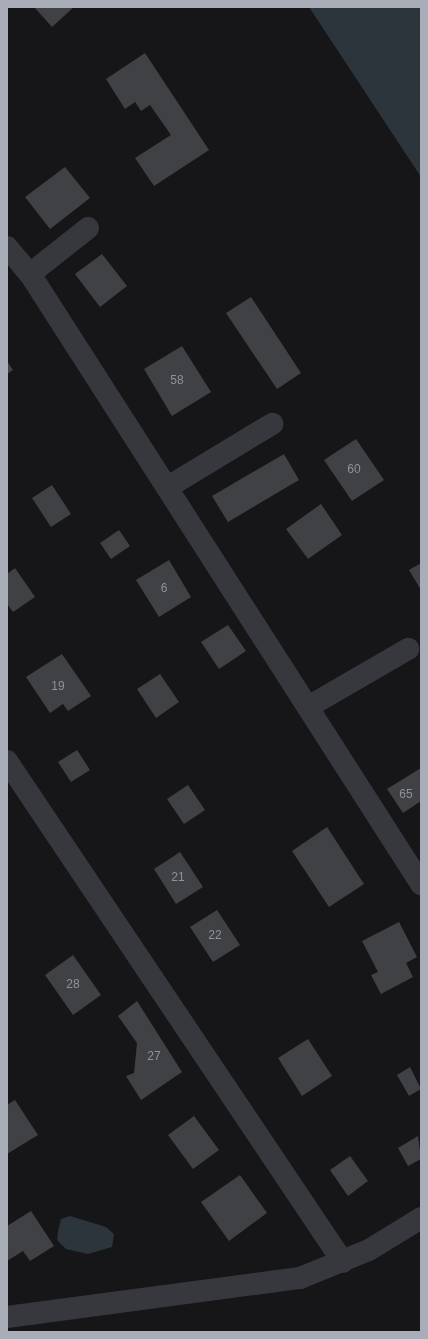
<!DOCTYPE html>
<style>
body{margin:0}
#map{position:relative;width:428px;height:1339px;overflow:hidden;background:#161618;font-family:Arial,sans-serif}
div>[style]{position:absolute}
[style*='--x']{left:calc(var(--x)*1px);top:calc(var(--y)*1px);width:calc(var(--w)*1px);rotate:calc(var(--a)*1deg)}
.water>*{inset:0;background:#2c353c}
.building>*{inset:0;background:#404145}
.minor>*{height:22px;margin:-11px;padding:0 11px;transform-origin:11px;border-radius:11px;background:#37383d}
span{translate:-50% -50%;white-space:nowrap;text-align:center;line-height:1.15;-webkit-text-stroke:3.5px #111113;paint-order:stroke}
.number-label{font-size:12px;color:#8e929b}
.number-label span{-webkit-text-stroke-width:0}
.frame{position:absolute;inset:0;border:8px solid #a8adb8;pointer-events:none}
</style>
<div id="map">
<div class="water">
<i style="clip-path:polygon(309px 7px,421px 7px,421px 177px)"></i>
<i style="clip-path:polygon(70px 1216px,106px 1227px,114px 1234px,112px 1247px,88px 1254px,66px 1249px,57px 1240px,58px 1231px,61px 1219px)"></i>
</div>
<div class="building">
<i style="clip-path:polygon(34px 7px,74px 7px,52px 27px)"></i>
<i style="clip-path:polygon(145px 53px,209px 150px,154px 186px,135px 158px,171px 135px,150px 105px,141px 111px,135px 102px,125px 109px,106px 79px)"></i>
<i style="clip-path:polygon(65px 167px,90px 198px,50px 229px,25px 197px)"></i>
<i style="clip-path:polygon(102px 254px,127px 286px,100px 307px,75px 274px)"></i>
<i style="clip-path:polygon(251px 297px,301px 373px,277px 389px,226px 313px)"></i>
<i style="clip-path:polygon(182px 346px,211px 392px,172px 416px,144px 369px)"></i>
<i style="clip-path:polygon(7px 361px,13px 370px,7px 374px)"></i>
<i style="clip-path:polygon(356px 439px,384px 480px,352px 501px,324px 460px)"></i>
<i style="clip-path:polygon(284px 454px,299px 480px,228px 522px,212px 496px)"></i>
<i style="clip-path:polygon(52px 485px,71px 514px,51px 527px,32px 498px)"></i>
<i style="clip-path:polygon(321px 504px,342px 535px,308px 559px,286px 529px)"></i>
<i style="clip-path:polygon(119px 530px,130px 546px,111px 559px,100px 543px)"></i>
<i style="clip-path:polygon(169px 560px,191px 597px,159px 617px,136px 580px)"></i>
<i style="clip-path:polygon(421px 563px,421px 590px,409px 570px)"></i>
<i style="clip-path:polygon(15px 568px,35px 597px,13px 612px,7px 604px,7px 574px)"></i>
<i style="clip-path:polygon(228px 625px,246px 651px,219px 669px,201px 642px)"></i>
<i style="clip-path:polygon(62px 654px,91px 696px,68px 711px,63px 704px,50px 713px,26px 677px)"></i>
<i style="clip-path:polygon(160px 674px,179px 702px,156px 718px,137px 689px)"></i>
<i style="clip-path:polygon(77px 750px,90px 770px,71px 782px,58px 762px)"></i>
<i style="clip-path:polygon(421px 768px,421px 801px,403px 813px,387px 789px)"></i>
<i style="clip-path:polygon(188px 785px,205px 810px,184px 824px,167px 799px)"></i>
<i style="clip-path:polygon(327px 827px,364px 884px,329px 907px,292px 851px)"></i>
<i style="clip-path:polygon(180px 852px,203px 887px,176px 904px,154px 869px)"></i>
<i style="clip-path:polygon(217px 910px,240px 945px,213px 962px,190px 927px)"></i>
<i style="clip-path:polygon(399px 922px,417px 957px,406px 963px,413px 977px,381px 994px,371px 975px,378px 972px,362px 941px)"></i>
<i style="clip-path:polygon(73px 955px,101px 995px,73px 1015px,45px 975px)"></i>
<i style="clip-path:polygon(137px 1001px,182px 1072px,141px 1100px,126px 1076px,134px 1073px,137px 1043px,118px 1016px)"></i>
<i style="clip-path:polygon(308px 1039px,332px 1076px,302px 1096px,278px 1058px)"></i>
<i style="clip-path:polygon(410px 1067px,421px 1089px,409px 1096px,397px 1075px)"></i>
<i style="clip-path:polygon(15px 1100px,38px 1135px,7px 1154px,7px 1105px)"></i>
<i style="clip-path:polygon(194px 1116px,219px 1150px,193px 1169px,168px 1135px)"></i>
<i style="clip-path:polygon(418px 1136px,421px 1159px,408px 1166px,398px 1148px)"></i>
<i style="clip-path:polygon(350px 1156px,368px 1181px,348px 1196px,330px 1170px)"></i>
<i style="clip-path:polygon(240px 1175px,267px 1213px,229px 1241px,201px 1202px)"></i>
<i style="clip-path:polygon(31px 1211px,54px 1246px,30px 1261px,23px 1251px,7px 1261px,7px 1226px)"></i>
</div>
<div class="minor">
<i style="--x:7;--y:247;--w:35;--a:50"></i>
<i style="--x:30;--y:274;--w:725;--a:57.34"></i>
<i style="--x:30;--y:274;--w:74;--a:-38.4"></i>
<i style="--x:168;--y:487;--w:122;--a:-31.2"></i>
<i style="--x:308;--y:707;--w:116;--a:-30.1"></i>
<i style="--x:7;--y:761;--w:603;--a:56.15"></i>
<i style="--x:7;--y:1317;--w:296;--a:-7.6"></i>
<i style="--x:300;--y:1278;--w:74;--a:-22.1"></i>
<i style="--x:369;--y:1250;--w:61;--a:-31.6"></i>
</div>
<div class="number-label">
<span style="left:177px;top:381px">58</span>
<span style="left:354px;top:470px">60</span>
<span style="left:164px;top:589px">6</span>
<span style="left:58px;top:687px">19</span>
<span style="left:406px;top:795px">65</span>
<span style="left:178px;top:878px">21</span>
<span style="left:215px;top:936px">22</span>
<span style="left:73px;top:985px">28</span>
<span style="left:154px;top:1057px">27</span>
</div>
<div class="frame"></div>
</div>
